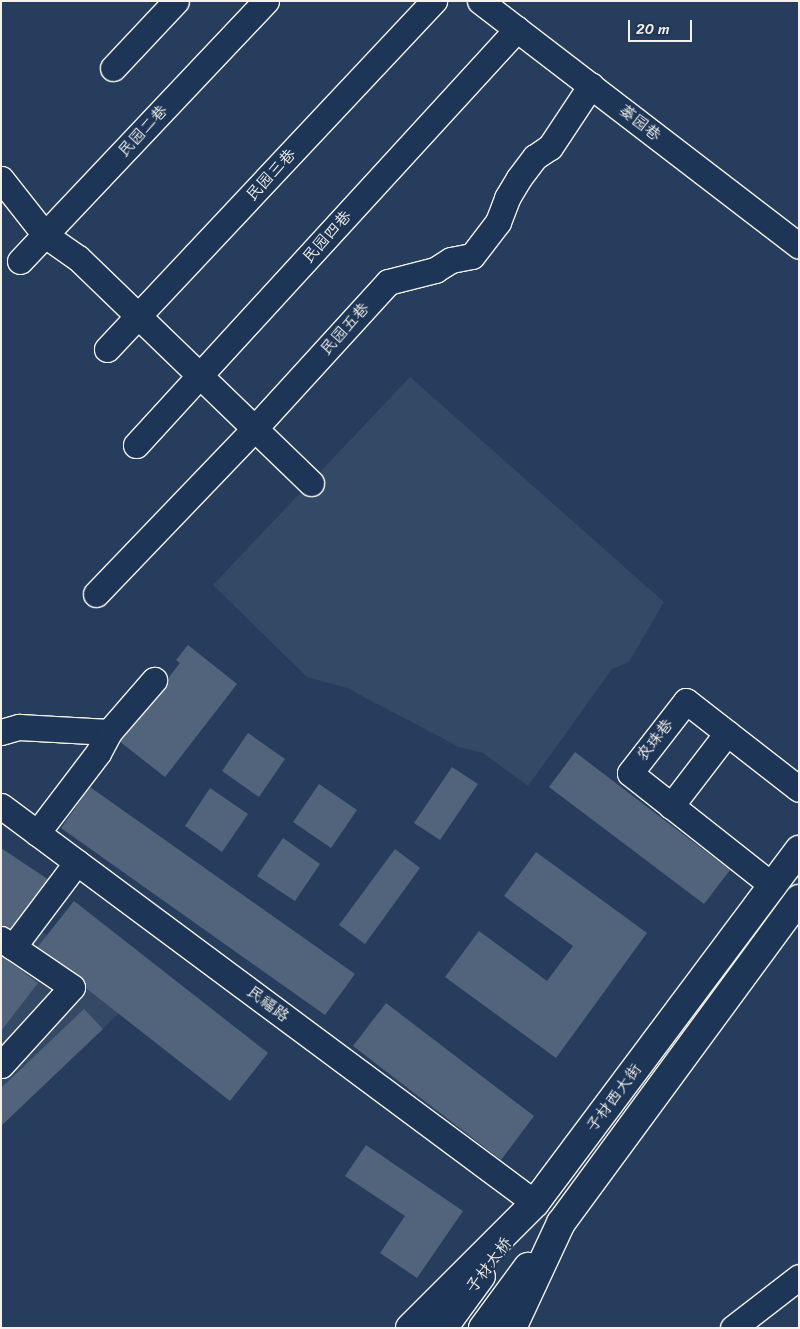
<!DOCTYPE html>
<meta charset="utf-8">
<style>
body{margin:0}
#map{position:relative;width:800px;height:1329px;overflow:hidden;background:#263d5d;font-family:Sriracha,"LXGW WenKai TC",sans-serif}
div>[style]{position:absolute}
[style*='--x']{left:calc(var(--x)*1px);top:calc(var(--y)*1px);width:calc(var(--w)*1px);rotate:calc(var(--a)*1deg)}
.built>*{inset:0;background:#334966}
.building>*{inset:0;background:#52647b}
.roads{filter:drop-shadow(1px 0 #f4f1e8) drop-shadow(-1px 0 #f4f1e8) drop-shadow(0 1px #f4f1e8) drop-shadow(0 -1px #f4f1e8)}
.minor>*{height:25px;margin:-12.5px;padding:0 12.5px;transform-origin:12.5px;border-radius:12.5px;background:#1d3557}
.major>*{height:28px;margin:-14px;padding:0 14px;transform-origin:14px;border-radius:14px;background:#1d3557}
span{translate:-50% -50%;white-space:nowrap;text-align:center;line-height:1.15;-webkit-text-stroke:4px #1d3557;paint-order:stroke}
.street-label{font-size:16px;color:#f4f1e8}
.frame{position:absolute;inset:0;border:2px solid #f4f1e8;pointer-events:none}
.scale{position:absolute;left:628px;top:20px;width:64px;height:22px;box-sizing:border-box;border:2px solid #f4f1e8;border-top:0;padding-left:6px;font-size:15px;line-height:18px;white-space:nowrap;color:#f4f1e8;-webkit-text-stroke:4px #1d3557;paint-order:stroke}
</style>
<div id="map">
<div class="built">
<i style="clip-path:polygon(410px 377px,664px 602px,629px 662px,612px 669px,528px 786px,483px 753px,459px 747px,347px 688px,307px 677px,213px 585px)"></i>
<i style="clip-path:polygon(1px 902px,135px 998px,1px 1126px)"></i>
</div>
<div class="building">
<i style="clip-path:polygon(188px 645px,237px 684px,165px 777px,119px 741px,180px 663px,176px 660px)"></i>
<i style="clip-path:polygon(248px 733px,285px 759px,259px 797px,222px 771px)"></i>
<i style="clip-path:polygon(575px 752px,730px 870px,704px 904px,549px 787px)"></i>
<i style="clip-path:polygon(452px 767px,478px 784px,440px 840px,414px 823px)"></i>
<i style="clip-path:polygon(319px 784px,357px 810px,331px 848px,293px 822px)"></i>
<i style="clip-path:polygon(90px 787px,355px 974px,325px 1015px,61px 828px)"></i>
<i style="clip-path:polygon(210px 788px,248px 814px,222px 852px,185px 826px)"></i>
<i style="clip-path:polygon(283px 838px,320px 864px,295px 901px,257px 876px)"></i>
<i style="clip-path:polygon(1px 848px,49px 880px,13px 933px,1px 925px)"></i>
<i style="clip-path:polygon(395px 849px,420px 868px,365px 944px,339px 925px)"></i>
<i style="clip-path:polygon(536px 852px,647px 933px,556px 1058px,445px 977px,479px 931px,547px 981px,573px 946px,504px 896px)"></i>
<i style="clip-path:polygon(74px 901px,268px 1053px,230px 1101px,36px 949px)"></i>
<i style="clip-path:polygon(1px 955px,38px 983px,1px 1031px)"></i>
<i style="clip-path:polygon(386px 1003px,534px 1116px,501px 1160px,353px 1046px)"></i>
<i style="clip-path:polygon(84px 1009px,103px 1029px,1px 1126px,1px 1088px)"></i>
<i style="clip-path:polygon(366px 1145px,463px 1211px,417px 1278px,380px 1253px,405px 1216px,345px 1176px)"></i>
</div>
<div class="roads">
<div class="minor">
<i style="--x:480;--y:1;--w:402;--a:37.5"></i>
<i style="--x:113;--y:68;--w:92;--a:-46.8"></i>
<i style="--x:1;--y:179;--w:71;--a:51.8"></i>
<i style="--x:45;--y:235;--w:40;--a:34.9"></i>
<i style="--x:78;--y:258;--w:324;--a:44"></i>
<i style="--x:20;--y:261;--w:358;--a:-46.6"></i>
<i style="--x:107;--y:349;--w:478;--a:-46.8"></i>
<i style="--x:136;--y:445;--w:564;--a:-47.51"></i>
<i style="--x:96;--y:594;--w:228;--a:-46.2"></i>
<i style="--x:254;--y:429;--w:199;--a:-47.6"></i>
<i style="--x:388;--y:282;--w:49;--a:-14.3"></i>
<i style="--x:435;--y:270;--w:19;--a:-32"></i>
<i style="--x:451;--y:260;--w:21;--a:-11"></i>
<i style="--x:472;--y:256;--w:43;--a:-52.6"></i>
<i style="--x:498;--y:222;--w:26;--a:-69"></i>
<i style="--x:507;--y:198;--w:23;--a:-59"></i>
<i style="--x:519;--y:178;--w:26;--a:-53"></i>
<i style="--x:535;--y:157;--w:18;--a:-34"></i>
<i style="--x:550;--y:147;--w:74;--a:-56.5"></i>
<i style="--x:1;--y:732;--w:19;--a:-16"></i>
<i style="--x:19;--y:727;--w:90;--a:3.2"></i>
<i style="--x:1;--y:806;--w:665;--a:36.63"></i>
<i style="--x:671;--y:806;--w:92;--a:-52.5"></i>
<i style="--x:37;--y:833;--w:101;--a:-52.7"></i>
<i style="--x:98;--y:753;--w:24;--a:-62"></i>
<i style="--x:109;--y:732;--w:69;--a:-49.1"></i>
<i style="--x:773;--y:886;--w:182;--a:-141.7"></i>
<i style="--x:630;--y:773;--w:91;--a:-52.1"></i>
<i style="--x:686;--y:701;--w:143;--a:37.9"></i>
<i style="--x:1;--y:939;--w:14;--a:34"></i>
<i style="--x:13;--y:947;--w:106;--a:-53"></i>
<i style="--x:1;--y:1065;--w:105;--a:-47.7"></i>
<i style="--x:72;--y:987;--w:71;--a:-145.9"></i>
<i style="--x:733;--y:1328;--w:83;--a:-37.7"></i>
</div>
<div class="major">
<i style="--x:410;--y:1328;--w:177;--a:-45"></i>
<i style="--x:535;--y:1203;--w:441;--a:-53.2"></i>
<i style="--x:443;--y:1328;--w:64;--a:-53.8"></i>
<i style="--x:483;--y:1328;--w:76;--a:-53.6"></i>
<i style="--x:512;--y:1328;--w:116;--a:-65"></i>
<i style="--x:561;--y:1223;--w:402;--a:-53.7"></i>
</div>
</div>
<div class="street-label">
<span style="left:640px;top:123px;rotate:38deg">蒌园巷</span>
<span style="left:143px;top:131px;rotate:-47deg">民园二巷</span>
<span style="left:271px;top:175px;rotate:-47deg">民园三巷</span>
<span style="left:327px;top:237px;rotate:-48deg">民园四巷</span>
<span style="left:345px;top:329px;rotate:-48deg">民园五巷</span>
<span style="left:655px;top:740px;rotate:-52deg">农珠巷</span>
<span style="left:268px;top:1004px;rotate:37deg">民福路</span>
<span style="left:614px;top:1098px;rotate:-53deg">子材西大街</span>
<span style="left:489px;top:1265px;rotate:-53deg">子材大桥</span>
</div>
<div class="frame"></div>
<div class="scale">20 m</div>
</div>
